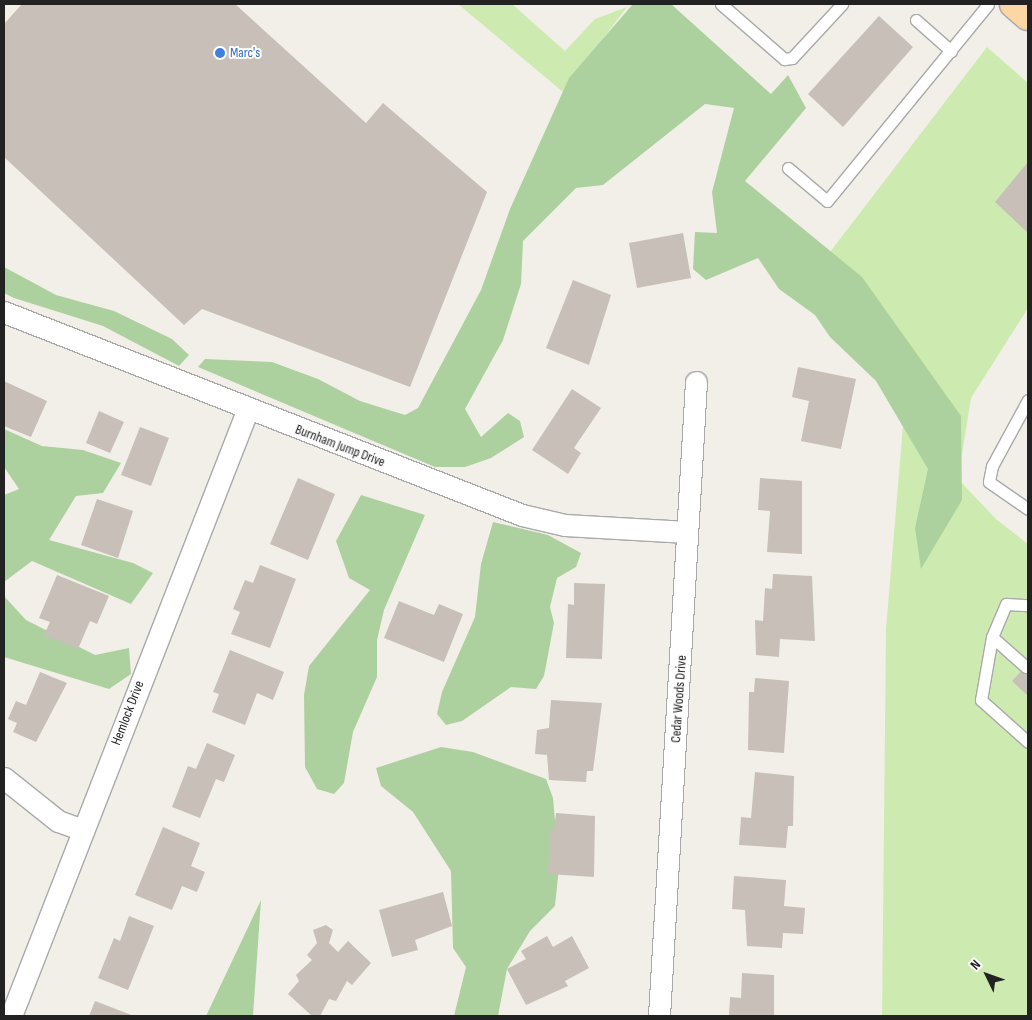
<!DOCTYPE html>
<style>
body{margin:0}
#map{position:relative;width:1032px;height:1020px;overflow:hidden;background:#f2efe9;font-family:"Sofia Sans Condensed",sans-serif}
div>[style]{position:absolute}
[style*='--x']{left:calc(var(--x)*1px);top:calc(var(--y)*1px);width:calc(var(--w)*1px);rotate:calc(var(--a)*1deg)}
.grass>*{inset:0;background:#cdebb0}
.forest>*{inset:0;background:#add19e}
.building>*{inset:0;background:#c7bfb8}
.roads{filter:drop-shadow(1px 0 #a9a9a9) drop-shadow(-1px 0 #a9a9a9) drop-shadow(0 1px #a9a9a9) drop-shadow(0 -1px #a9a9a9)}
.service>*{height:11px;margin:-5.5px;padding:0 5.5px;transform-origin:5.5px;border-radius:5.5px;background:#fff}
.minor>*{height:21px;margin:-10.5px;padding:0 10.5px;transform-origin:10.5px;border-radius:10.5px;background:#fff}
.primary>*{height:28px;margin:-14px;padding:0 14px;transform-origin:14px;border-radius:14px;background:#fcd6a4}
.dots>*{width:14px;height:14px;translate:-50% -50%;box-sizing:border-box;border:2px solid #fff;border-radius:50%}
span{translate:-50% -50%;white-space:nowrap;text-align:center;line-height:1.15;-webkit-text-stroke:4px #fff;paint-order:stroke}
.shop-label{font-size:14px;color:#366cbe}
.left{translate:0 -50%;text-align:left}
.street-label{font-size:14px;color:#222}
.frame{position:absolute;inset:0;border:5px solid #222;pointer-events:none}
.north{position:absolute;left:962px;top:950px;width:50px;height:50px;-webkit-text-stroke:4px #fff;paint-order:stroke;rotate:312deg;font-size:14px;font-weight:700;line-height:20px;text-align:center;color:#222}
.north::after{content:'';display:block;margin:auto;width:18px;height:22px;background:#222;clip-path:polygon(50% 0,100% 100%,50% 72%,0 100%)}
</style>
<div id="map">
<div class="grass">
<i style="clip-path:polygon(458px 4px,512px 4px,565px 51px,595px 19px,627px 7px,563px 92px)"></i>
<i style="clip-path:polygon(987px 47px,1028px 83px,1028px 308px,971px 398px,958px 479px,997px 520px,1028px 544px,1028px 1016px,882px 1016px,886px 629px,904px 414px,807px 282px)"></i>
</div>
<div class="forest">
<i style="clip-path:polygon(633px 4px,671px 4px,771px 94px,788px 75px,806px 108px,745px 181px,862px 277px,961px 416px,962px 500px,921px 569px,915px 528px,928px 469px,876px 381px,830px 337px,815px 315px,779px 289px,758px 258px,706px 280px,693px 269px,695px 232px,717px 233px,712px 192px,734px 108px,705px 104px,603px 185px,576px 188px,523px 241px,521px 284px,503px 340px,465px 409px,481px 437px,508px 413px,520px 421px,524px 437px,491px 458px,465px 467px,435px 467px,198px 367px,205px 359px,272px 362px,318px 379px,360px 401px,405px 415px,418px 408px,481px 290px,510px 209px,569px 78px)"></i>
<i style="clip-path:polygon(4px 267px,56px 295px,114px 311px,172px 339px,189px 355px,179px 366px,103px 326px,14px 298px,4px 293px)"></i>
<i style="clip-path:polygon(4px 429px,42px 446px,83px 450px,121px 463px,103px 493px,76px 496px,49px 540px,133px 563px,153px 573px,131px 604px,32px 561px,4px 582px,4px 495px,19px 489px,4px 467px)"></i>
<i style="clip-path:polygon(361px 495px,425px 515px,384px 610px,377px 640px,377px 677px,353px 732px,344px 783px,334px 794px,317px 789px,305px 767px,304px 695px,309px 666px,370px 590px,349px 578px,336px 541px)"></i>
<i style="clip-path:polygon(493px 522px,548px 535px,581px 553px,576px 567px,557px 578px,550px 607px,554px 623px,544px 676px,536px 689px,511px 687px,462px 721px,446px 725px,437px 714px,442px 692px,475px 617px,481px 564px)"></i>
<i style="clip-path:polygon(4px 596px,26px 620px,95px 655px,129px 648px,131px 674px,109px 689px,4px 657px)"></i>
<i style="clip-path:polygon(441px 747px,473px 752px,546px 779px,553px 798px,559px 867px,555px 906px,530px 931px,507px 969px,498px 1016px,454px 1016px,466px 967px,453px 948px,451px 871px,413px 812px,381px 786px,376px 768px)"></i>
<i style="clip-path:polygon(261px 900px,253px 1016px,206px 1016px,225px 976px)"></i>
</div>
<div class="building">
<i style="clip-path:polygon(22px 4px,235px 4px,366px 123px,383px 103px,487px 192px,410px 387px,202px 309px,184px 325px,4px 157px,4px 24px)"></i>
<i style="clip-path:polygon(879px 16px,913px 47px,843px 127px,808px 94px)"></i>
<i style="clip-path:polygon(1028px 162px,1028px 233px,995px 202px)"></i>
<i style="clip-path:polygon(683px 233px,691px 278px,637px 288px,629px 243px)"></i>
<i style="clip-path:polygon(573px 280px,611px 295px,589px 365px,546px 348px)"></i>
<i style="clip-path:polygon(798px 367px,856px 379px,841px 449px,801px 441px,809px 401px,792px 397px)"></i>
<i style="clip-path:polygon(4px 381px,47px 401px,31px 437px,4px 426px)"></i>
<i style="clip-path:polygon(572px 389px,601px 408px,574px 448px,581px 453px,568px 474px,532px 450px)"></i>
<i style="clip-path:polygon(99px 411px,124px 422px,110px 453px,86px 443px)"></i>
<i style="clip-path:polygon(140px 427px,169px 438px,151px 486px,121px 475px)"></i>
<i style="clip-path:polygon(298px 478px,335px 494px,308px 560px,270px 544px)"></i>
<i style="clip-path:polygon(760px 478px,802px 481px,802px 554px,767px 552px,770px 511px,758px 510px)"></i>
<i style="clip-path:polygon(97px 499px,133px 511px,118px 558px,81px 545px)"></i>
<i style="clip-path:polygon(260px 565px,296px 579px,270px 648px,231px 634px,240px 612px,233px 609px,245px 580px,253px 583px)"></i>
<i style="clip-path:polygon(773px 574px,812px 576px,815px 641px,780px 639px,779px 657px,756px 655px,755px 620px,763px 621px,765px 588px,772px 589px)"></i>
<i style="clip-path:polygon(57px 575px,109px 596px,97px 624px,90px 621px,78px 649px,44px 635px,50px 622px,39px 618px)"></i>
<i style="clip-path:polygon(574px 583px,605px 584px,602px 659px,566px 658px,568px 604px,574px 605px)"></i>
<i style="clip-path:polygon(399px 601px,434px 615px,439px 604px,463px 614px,444px 662px,384px 638px)"></i>
<i style="clip-path:polygon(230px 650px,284px 672px,273px 700px,257px 693px,245px 725px,212px 712px,219px 694px,213px 692px)"></i>
<i style="clip-path:polygon(1028px 664px,1028px 696px,1012px 681px)"></i>
<i style="clip-path:polygon(40px 672px,67px 683px,36px 742px,13px 732px,17px 723px,8px 719px,16px 701px,26px 705px)"></i>
<i style="clip-path:polygon(755px 678px,789px 681px,784px 753px,748px 750px,749px 692px,754px 692px)"></i>
<i style="clip-path:polygon(551px 700px,602px 703px,593px 771px,587px 771px,586px 782px,549px 780px,547px 755px,535px 754px,537px 730px,549px 728px)"></i>
<i style="clip-path:polygon(207px 743px,235px 755px,224px 782px,216px 779px,200px 818px,172px 807px,188px 766px,196px 769px)"></i>
<i style="clip-path:polygon(755px 772px,794px 776px,793px 826px,788px 826px,786px 848px,739px 845px,741px 817px,751px 818px)"></i>
<i style="clip-path:polygon(556px 813px,595px 816px,594px 877px,548px 874px,550px 829px,554px 830px)"></i>
<i style="clip-path:polygon(163px 827px,200px 843px,191px 866px,205px 872px,197px 892px,182px 886px,172px 910px,135px 895px)"></i>
<i style="clip-path:polygon(734px 876px,786px 880px,784px 906px,805px 908px,803px 934px,783px 933px,782px 948px,747px 946px,745px 910px,732px 909px)"></i>
<i style="clip-path:polygon(443px 892px,452px 926px,415px 940px,418px 950px,392px 957px,379px 910px)"></i>
<i style="clip-path:polygon(129px 916px,154px 926px,128px 990px,98px 978px,114px 938px,120px 941px)"></i>
<i style="clip-path:polygon(326px 925px,333px 930px,329px 943px,338px 952px,348px 941px,371px 963px,352px 985px,347px 981px,336px 1001px,329px 999px,320px 1016px,312px 1016px,288px 994px,299px 981px,296px 975px,312px 960px,307px 955px,317px 943px,313px 930px)"></i>
<i style="clip-path:polygon(547px 936px,553px 947px,572px 936px,589px 968px,565px 981px,568px 986px,526px 1005px,507px 969px,526px 959px,521px 951px)"></i>
<i style="clip-path:polygon(742px 973px,774px 975px,774px 1016px,729px 1016px,730px 997px,741px 998px)"></i>
<i style="clip-path:polygon(95px 1001px,134px 1016px,89px 1016px)"></i>
</div>
<div class="roads">
<div class="service">
<i style="--x:721;--y:4;--w:84;--a:41.1"></i>
<i style="--x:784;--y:59;--w:8;--a:-7"></i>
<i style="--x:792;--y:58;--w:74;--a:-47.2"></i>
<i style="--x:916;--y:20;--w:47;--a:41.5"></i>
<i style="--x:788;--y:168;--w:51;--a:40.2"></i>
<i style="--x:827;--y:201;--w:254;--a:-50.7"></i>
<i style="--x:1028;--y:400;--w:75;--a:118.6"></i>
<i style="--x:992;--y:466;--w:16;--a:101"></i>
<i style="--x:989;--y:482;--w:47;--a:34.7"></i>
<i style="--x:992;--y:637;--w:64;--a:99.9"></i>
<i style="--x:981;--y:700;--w:63;--a:41.8"></i>
<i style="--x:1026;--y:667;--w:45;--a:-138.6"></i>
<i style="--x:992;--y:637;--w:36;--a:-67"></i>
<i style="--x:1006;--y:604;--w:22;--a:3"></i>
</div>
<div class="minor">
<i style="--x:4;--y:312;--w:556;--a:21.4"></i>
<i style="--x:522;--y:515;--w:44;--a:13.1"></i>
<i style="--x:565;--y:525;--w:122;--a:3.3"></i>
<i style="--x:4;--y:778;--w:69;--a:38.5"></i>
<i style="--x:58;--y:821;--w:27;--a:20"></i>
<i style="--x:11;--y:1016;--w:649;--a:-68.69"></i>
<i style="--x:659;--y:1016;--w:635;--a:-86.66"></i>
</div>
<div class="primary">
<i style="--x:1014;--y:4;--w:18;--a:41"></i>
</div>
</div>
<div class="dots">
<i style="left:220px;top:53px;background:#3f7fe0"></i>
</div>
<div class="shop-label">
<span class="left" style="left:230px;top:53px">Marc's</span>
</div>
<div class="street-label">
<span style="left:340px;top:446px;rotate:21deg">Burnham Jump Drive</span>
<span style="left:679px;top:699px;rotate:-86deg">Cedar Woods Drive</span>
<span style="left:128px;top:713px;rotate:-69deg">Hemlock Drive</span>
</div>
<div class="frame"></div>
<div class="north">N</div>
</div>
